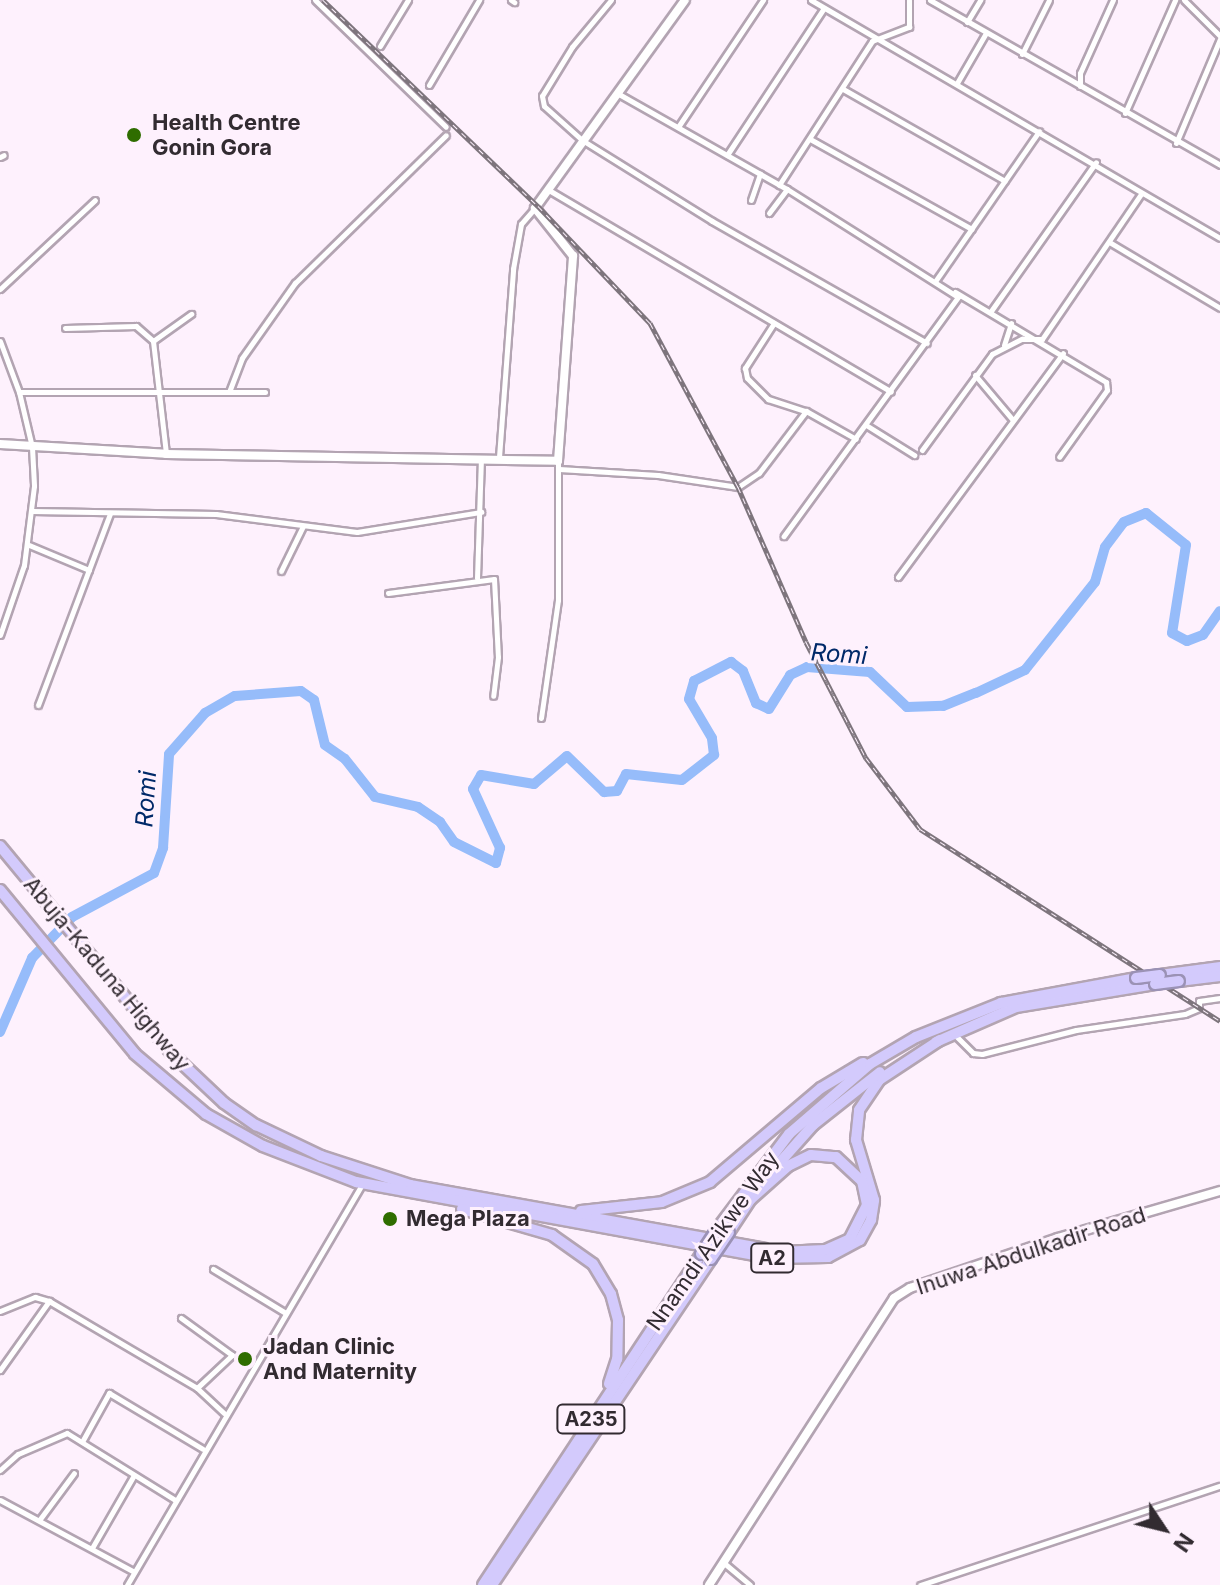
<!DOCTYPE html>
<style>
body{margin:0}
#map{position:relative;width:1220px;height:1585px;overflow:hidden;background:#fef1fd;font-family:Inter,sans-serif}
div>[style]{position:absolute}
[style*='--x']{left:calc(var(--x)*1px);top:calc(var(--y)*1px);width:calc(var(--w)*1px);rotate:calc(var(--a)*1deg)}
.river>*{height:10px;margin:-5px;padding:0 5px;transform-origin:5px;border-radius:5px;background:#96bcfa}
.roads{filter:drop-shadow(2px 0 #b3a4b2) drop-shadow(-2px 0 #b3a4b2) drop-shadow(0 2px #b3a4b2) drop-shadow(0 -2px #b3a4b2)}
.street>*{height:5px;margin:-2.5px;padding:0 2.5px;transform-origin:2.5px;border-radius:2.5px;background:#fff}
.secondary>*{height:8px;margin:-4px;padding:0 4px;transform-origin:4px;border-radius:4px;background:#fff}
.highway>*{height:10px;margin:-5px;padding:0 5px;transform-origin:5px;border-radius:5px;background:#d3cafc}
.rail>*{height:5px;margin-top:-2.5px;transform-origin:0;background:repeating-linear-gradient(90deg,#fef1fd 0 6px,#7e757d 0 12px);box-sizing:border-box;border-block:2px solid #7e757d}
.bridges{filter:drop-shadow(2px 0 #9b92b5) drop-shadow(-2px 0 #9b92b5) drop-shadow(0 2px #9b92b5) drop-shadow(0 -2px #9b92b5)}
.highway-bridge>*{height:10px;margin:-5px;padding:0 5px;transform-origin:5px;border-radius:5px;background:#d3cafc}
.dots>*{width:22px;height:22px;translate:-50% -50%;box-sizing:border-box;border:4px solid #fef1fd;border-radius:50%}
span{translate:-50% -50%;white-space:nowrap;text-align:center;line-height:1.15;-webkit-text-stroke:6px #fef1fd;paint-order:stroke}
.shield-label span{padding:2px 6px;background:#fef1fd;border:2px solid;border-radius:6px;-webkit-text-stroke-width:0}
.shield-label{font-size:20px;color:#322b31;font-weight:700}
.poi-label{font-size:22px;color:#322b31;font-weight:700}
.left{translate:0 -50%;text-align:left}
.street-label{font-size:22px;color:#322b31}
.water-label{font-size:24px;color:#002969;font-style:italic}
.north{position:absolute;left:1124px;top:1489px;width:80px;height:80px;-webkit-text-stroke:6px #fef1fd;paint-order:stroke;rotate:125deg;font-size:22px;font-weight:700;line-height:32px;text-align:center;color:#322b31}
.north::after{content:'';display:block;margin:auto;width:28px;height:36px;background:#322b31;clip-path:polygon(50% 0,100% 100%,50% 72%,0 100%)}
</style>
<div id="map">
<div class="river">
<i style="--x:0;--y:1032;--w:81;--a:-66.6"></i>
<i style="--x:32;--y:958;--w:57;--a:-45.7"></i>
<i style="--x:72;--y:917;--w:93;--a:-28.2"></i>
<i style="--x:154;--y:873;--w:27;--a:-70"></i>
<i style="--x:163;--y:848;--w:94;--a:-86.3"></i>
<i style="--x:169;--y:754;--w:55;--a:-48.7"></i>
<i style="--x:205;--y:713;--w:34;--a:-30"></i>
<i style="--x:235;--y:696;--w:66;--a:-4.3"></i>
<i style="--x:301;--y:691;--w:16;--a:35"></i>
<i style="--x:314;--y:700;--w:46;--a:76.3"></i>
<i style="--x:325;--y:745;--w:24;--a:35"></i>
<i style="--x:345;--y:759;--w:48;--a:51.7"></i>
<i style="--x:375;--y:797;--w:44;--a:13.1"></i>
<i style="--x:418;--y:807;--w:27;--a:34"></i>
<i style="--x:440;--y:822;--w:24;--a:55"></i>
<i style="--x:454;--y:842;--w:47;--a:26.6"></i>
<i style="--x:496;--y:863;--w:16;--a:-75"></i>
<i style="--x:500;--y:848;--w:65;--a:-114.6"></i>
<i style="--x:473;--y:789;--w:16;--a:-60"></i>
<i style="--x:481;--y:775;--w:54;--a:9.6"></i>
<i style="--x:534;--y:784;--w:43;--a:-40.3"></i>
<i style="--x:567;--y:756;--w:52;--a:44.2"></i>
<i style="--x:604;--y:792;--w:13;--a:-4"></i>
<i style="--x:617;--y:791;--w:19;--a:-62"></i>
<i style="--x:626;--y:774;--w:56;--a:6.1"></i>
<i style="--x:682;--y:780;--w:41;--a:-38"></i>
<i style="--x:714;--y:755;--w:17;--a:-97"></i>
<i style="--x:712;--y:738;--w:45;--a:-120.5"></i>
<i style="--x:689;--y:699;--w:19;--a:-74"></i>
<i style="--x:694;--y:681;--w:42;--a:-27.2"></i>
<i style="--x:731;--y:662;--w:15;--a:37"></i>
<i style="--x:743;--y:671;--w:35;--a:68"></i>
<i style="--x:756;--y:703;--w:14;--a:25"></i>
<i style="--x:769;--y:709;--w:40;--a:-58"></i>
<i style="--x:790;--y:675;--w:19;--a:-25"></i>
<i style="--x:807;--y:667;--w:63;--a:4.5"></i>
<i style="--x:870;--y:672;--w:51;--a:43.4"></i>
<i style="--x:907;--y:707;--w:36;--a:-2"></i>
<i style="--x:943;--y:706;--w:35;--a:-22"></i>
<i style="--x:976;--y:693;--w:54;--a:-25.1"></i>
<i style="--x:1025;--y:670;--w:112;--a:-51.5"></i>
<i style="--x:1095;--y:582;--w:36;--a:-74"></i>
<i style="--x:1105;--y:547;--w:31;--a:-53"></i>
<i style="--x:1124;--y:522;--w:24;--a:-22"></i>
<i style="--x:1146;--y:513;--w:51;--a:38.7"></i>
<i style="--x:1186;--y:545;--w:89;--a:99"></i>
<i style="--x:1172;--y:633;--w:17;--a:28"></i>
<i style="--x:1187;--y:641;--w:17;--a:-21"></i>
<i style="--x:1203;--y:635;--w:29;--a:-55"></i>
</div>
<div class="roads">
<div class="street">
<i style="--x:315;--y:0;--w:182;--a:44.1"></i>
<i style="--x:511;--y:0;--w:4;--a:34"></i>
<i style="--x:611;--y:0;--w:61;--a:129.7"></i>
<i style="--x:572;--y:47;--w:57;--a:121.5"></i>
<i style="--x:542;--y:96;--w:10;--a:79"></i>
<i style="--x:544;--y:106;--w:51;--a:41.8"></i>
<i style="--x:582;--y:140;--w:153;--a:31.9"></i>
<i style="--x:712;--y:221;--w:247;--a:29.6"></i>
<i style="--x:811;--y:0;--w:473;--a:30.2"></i>
<i style="--x:930;--y:0;--w:334;--a:29.6"></i>
<i style="--x:1184;--y:0;--w:51;--a:45"></i>
<i style="--x:967;--y:22;--w:26;--a:-59"></i>
<i style="--x:380;--y:46;--w:54;--a:-58.7"></i>
<i style="--x:1022;--y:54;--w:60;--a:-63.4"></i>
<i style="--x:957;--y:83;--w:58;--a:-59.9"></i>
<i style="--x:429;--y:85;--w:99;--a:-59.5"></i>
<i style="--x:1080;--y:86;--w:13;--a:-90"></i>
<i style="--x:1080;--y:73;--w:80;--a:-65.7"></i>
<i style="--x:843;--y:89;--w:186;--a:29.6"></i>
<i style="--x:617;--y:93;--w:195;--a:29.5"></i>
<i style="--x:787;--y:189;--w:202;--a:32.3"></i>
<i style="--x:958;--y:297;--w:296;--a:126.1"></i>
<i style="--x:1125;--y:113;--w:124;--a:-66.1"></i>
<i style="--x:678;--y:127;--w:153;--a:-56.2"></i>
<i style="--x:810;--y:139;--w:185;--a:29.1"></i>
<i style="--x:1176;--y:143;--w:113;--a:-67.1"></i>
<i style="--x:727;--y:155;--w:176;--a:-56.6"></i>
<i style="--x:0;--y:157;--w:4;--a:-27"></i>
<i style="--x:779;--y:185;--w:171;--a:-57.1"></i>
<i style="--x:872;--y:41;--w:40;--a:-21"></i>
<i style="--x:909;--y:27;--w:27;--a:-90"></i>
<i style="--x:547;--y:189;--w:399;--a:30.5"></i>
<i style="--x:751;--y:200;--w:28;--a:-71"></i>
<i style="--x:769;--y:213;--w:30;--a:-53"></i>
<i style="--x:1109;--y:242;--w:129;--a:30.7"></i>
<i style="--x:936;--y:280;--w:181;--a:-55.3"></i>
<i style="--x:0;--y:289;--w:130;--a:-43.1"></i>
<i style="--x:955;--y:292;--w:176;--a:30.8"></i>
<i style="--x:1106;--y:382;--w:8;--a:83"></i>
<i style="--x:1107;--y:390;--w:82;--a:125.6"></i>
<i style="--x:991;--y:311;--w:182;--a:-54.8"></i>
<i style="--x:774;--y:323;--w:54;--a:122.8"></i>
<i style="--x:745;--y:368;--w:10;--a:79"></i>
<i style="--x:747;--y:378;--w:30;--a:45"></i>
<i style="--x:768;--y:399;--w:40;--a:18"></i>
<i style="--x:806;--y:411;--w:57;--a:29.2"></i>
<i style="--x:65;--y:328;--w:71;--a:-1.6"></i>
<i style="--x:136;--y:326;--w:23;--a:41"></i>
<i style="--x:153;--y:341;--w:114;--a:83.4"></i>
<i style="--x:0;--y:341;--w:54;--a:69.6"></i>
<i style="--x:19;--y:392;--w:57;--a:76.7"></i>
<i style="--x:32;--y:447;--w:39;--a:87"></i>
<i style="--x:34;--y:486;--w:80;--a:97.2"></i>
<i style="--x:24;--y:565;--w:74;--a:108.9"></i>
<i style="--x:153;--y:341;--w:47;--a:-35.4"></i>
<i style="--x:1004;--y:345;--w:23;--a:-72"></i>
<i style="--x:975;--y:375;--w:57;--a:49.9"></i>
<i style="--x:19;--y:392;--w:246;--a:0"></i>
<i style="--x:229;--y:392;--w:36;--a:-69"></i>
<i style="--x:242;--y:358;--w:92;--a:-54.8"></i>
<i style="--x:295;--y:283;--w:211;--a:-44.4"></i>
<i style="--x:866;--y:425;--w:57;--a:32"></i>
<i style="--x:922;--y:450;--w:119;--a:-53.9"></i>
<i style="--x:992;--y:354;--w:34;--a:-27"></i>
<i style="--x:1022;--y:339;--w:20;--a:0"></i>
<i style="--x:1042;--y:339;--w:176;--a:-55.7"></i>
<i style="--x:499;--y:457;--w:189;--a:-85.7"></i>
<i style="--x:513;--y:269;--w:46;--a:-79.9"></i>
<i style="--x:521;--y:224;--w:21;--a:-49"></i>
<i style="--x:559;--y:469;--w:99;--a:3.5"></i>
<i style="--x:658;--y:475;--w:81;--a:8.5"></i>
<i style="--x:738;--y:487;--w:25;--a:-34"></i>
<i style="--x:759;--y:473;--w:78;--a:-52.8"></i>
<i style="--x:32;--y:511;--w:184;--a:0.9"></i>
<i style="--x:216;--y:514;--w:142;--a:7.3"></i>
<i style="--x:357;--y:532;--w:126;--a:-9.2"></i>
<i style="--x:29;--y:545;--w:65;--a:22.6"></i>
<i style="--x:281;--y:571;--w:50;--a:-63.9"></i>
<i style="--x:898;--y:577;--w:278;--a:-53.6"></i>
<i style="--x:477;--y:578;--w:118;--a:-88.1"></i>
<i style="--x:388;--y:593;--w:107;--a:-7.5"></i>
<i style="--x:494;--y:579;--w:78;--a:87.1"></i>
<i style="--x:498;--y:657;--w:39;--a:97"></i>
<i style="--x:38;--y:705;--w:205;--a:-69.4"></i>
<i style="--x:541;--y:718;--w:119;--a:-81.8"></i>
<i style="--x:558;--y:600;--w:139;--a:-90"></i>
<i style="--x:954;--y:1034;--w:27;--a:45"></i>
<i style="--x:973;--y:1053;--w:9;--a:6"></i>
<i style="--x:982;--y:1054;--w:97;--a:-14.3"></i>
<i style="--x:1076;--y:1030;--w:110;--a:-8.4"></i>
<i style="--x:1185;--y:1014;--w:15;--a:-23"></i>
<i style="--x:1199;--y:1008;--w:7;--a:-90"></i>
<i style="--x:1199;--y:1001;--w:21;--a:-8"></i>
<i style="--x:213;--y:1269;--w:83;--a:31.2"></i>
<i style="--x:0;--y:1311;--w:38;--a:-22"></i>
<i style="--x:35;--y:1297;--w:15;--a:16"></i>
<i style="--x:49;--y:1301;--w:172;--a:30.4"></i>
<i style="--x:197;--y:1388;--w:37;--a:43"></i>
<i style="--x:181;--y:1318;--w:63;--a:36"></i>
<i style="--x:232;--y:1355;--w:48;--a:136.7"></i>
<i style="--x:0;--y:1370;--w:85;--a:-54.6"></i>
<i style="--x:83;--y:1440;--w:54;--a:-61"></i>
<i style="--x:109;--y:1393;--w:109;--a:30.8"></i>
<i style="--x:0;--y:1470;--w:24;--a:-42"></i>
<i style="--x:18;--y:1454;--w:53;--a:-23.2"></i>
<i style="--x:67;--y:1433;--w:127;--a:31.8"></i>
<i style="--x:0;--y:1500;--w:152;--a:28.2"></i>
<i style="--x:40;--y:1519;--w:57;--a:-53.5"></i>
<i style="--x:92;--y:1548;--w:84;--a:-60.1"></i>
<i style="--x:724;--y:1563;--w:34;--a:40"></i>
<i style="--x:127;--y:1585;--w:466;--a:-59.6"></i>
<i style="--x:920;--y:1585;--w:316;--a:-18.3"></i>
</div>
<div class="secondary">
<i style="--x:0;--y:444;--w:166;--a:3.4"></i>
<i style="--x:166;--y:454;--w:392;--a:1"></i>
<i style="--x:558;--y:461;--w:206;--a:-85.8"></i>
<i style="--x:573;--y:256;--w:61;--a:-128.4"></i>
<i style="--x:535;--y:208;--w:256;--a:-54.2"></i>
<i style="--x:709;--y:1585;--w:341;--a:-57.2"></i>
<i style="--x:894;--y:1298;--w:19;--a:-32"></i>
<i style="--x:910;--y:1288;--w:156;--a:-18.7"></i>
<i style="--x:1058;--y:1238;--w:169;--a:-16.2"></i>
</div>
<div class="highway">
<i style="--x:0;--y:846;--w:268;--a:50.4"></i>
<i style="--x:171;--y:1053;--w:73;--a:43.3"></i>
<i style="--x:224;--y:1103;--w:39;--a:35"></i>
<i style="--x:256;--y:1125;--w:72;--a:25.5"></i>
<i style="--x:321;--y:1156;--w:94;--a:18"></i>
<i style="--x:410;--y:1185;--w:360;--a:10.2"></i>
<i style="--x:0;--y:890;--w:212;--a:50.5"></i>
<i style="--x:135;--y:1054;--w:93;--a:40.2"></i>
<i style="--x:206;--y:1114;--w:65;--a:29.3"></i>
<i style="--x:263;--y:1146;--w:100;--a:21.2"></i>
<i style="--x:356;--y:1182;--w:422;--a:10.4"></i>
<i style="--x:771;--y:1258;--w:57;--a:-1"></i>
<i style="--x:828;--y:1257;--w:36;--a:-28"></i>
<i style="--x:860;--y:1240;--w:23;--a:-61"></i>
<i style="--x:871;--y:1220;--w:20;--a:-81"></i>
<i style="--x:874;--y:1200;--w:63;--a:-106.7"></i>
<i style="--x:856;--y:1140;--w:30;--a:-84"></i>
<i style="--x:859;--y:1110;--w:36;--a:-56"></i>
<i style="--x:879;--y:1080;--w:73;--a:-33.3"></i>
<i style="--x:1160;--y:975;--w:61;--a:-7.6"></i>
<i style="--x:1179;--y:981;--w:41;--a:-7"></i>
<i style="--x:936;--y:1042;--w:87;--a:-23.6"></i>
<i style="--x:1016;--y:1007;--w:141;--a:-9.4"></i>
<i style="--x:766;--y:1178;--w:71;--a:-48.4"></i>
<i style="--x:813;--y:1125;--w:85;--a:-38.3"></i>
<i style="--x:751;--y:1199;--w:50;--a:-41.7"></i>
<i style="--x:788;--y:1166;--w:25;--a:-26"></i>
<i style="--x:811;--y:1155;--w:25;--a:5"></i>
<i style="--x:836;--y:1157;--w:35;--a:43"></i>
<i style="--x:862;--y:1181;--w:25;--a:78"></i>
<i style="--x:867;--y:1205;--w:38;--a:117"></i>
<i style="--x:850;--y:1239;--w:27;--a:156"></i>
<i style="--x:825;--y:1250;--w:45;--a:177.5"></i>
<i style="--x:462;--y:1209;--w:94;--a:16.1"></i>
<i style="--x:552;--y:1235;--w:50;--a:35.3"></i>
<i style="--x:593;--y:1264;--w:35;--a:59"></i>
<i style="--x:611;--y:1294;--w:27;--a:75"></i>
<i style="--x:618;--y:1320;--w:39;--a:91"></i>
<i style="--x:617;--y:1359;--w:26;--a:108"></i>
<i style="--x:581;--y:1211;--w:81;--a:-6.3"></i>
<i style="--x:662;--y:1202;--w:52;--a:-22.6"></i>
<i style="--x:710;--y:1182;--w:145;--a:-40.3"></i>
<i style="--x:821;--y:1088;--w:49;--a:-30.8"></i>
<i style="--x:718;--y:1228;--w:118;--a:-52.9"></i>
<i style="--x:789;--y:1134;--w:107;--a:-40.8"></i>
<i style="--x:870;--y:1064;--w:53;--a:-30.4"></i>
<i style="--x:916;--y:1037;--w:92;--a:-21.8"></i>
<i style="--x:1001;--y:1003;--w:137;--a:-10.5"></i>
<i style="--x:729;--y:1232;--w:45;--a:-56.7"></i>
<i style="--x:483;--y:1585;--w:396;--a:-56.6"></i>
<i style="--x:492;--y:1585;--w:393;--a:-56.1"></i>
</div>
</div>
<div class="rail">
<i style="--x:323;--y:0;--w:298;--a:43.8"></i>
<i style="--x:538;--y:206;--w:162;--a:46.3"></i>
<i style="--x:650;--y:323;--w:186;--a:61.8"></i>
<i style="--x:738;--y:487;--w:169;--a:66.3"></i>
<i style="--x:806;--y:642;--w:131;--a:62.7"></i>
<i style="--x:866;--y:758;--w:89;--a:52.7"></i>
<i style="--x:920;--y:829;--w:356;--a:32.6"></i>
</div>
<div class="bridges">
<div class="highway-bridge">
<i style="--x:1136;--y:978;--w:24;--a:-7"></i>
<i style="--x:1155;--y:984;--w:24;--a:-7"></i>
<i style="--x:701;--y:1254;--w:31;--a:-57"></i>
<i style="--x:711;--y:1259;--w:32;--a:-56"></i>
</div>
</div>
<div class="dots">
<i style="left:134px;top:135px;background:#2f6d00"></i>
<i style="left:390px;top:1219px;background:#2f6d00"></i>
<i style="left:245px;top:1359px;background:#2f6d00"></i>
</div>
<div class="shield-label">
<span style="left:772px;top:1258px">A2</span>
<span style="left:591px;top:1419px">A235</span>
</div>
<div class="poi-label">
<span class="left" style="left:152px;top:135px">Health Centre<br>Gonin Gora</span>
<span class="left" style="left:406px;top:1219px">Mega Plaza</span>
<span class="left" style="left:263px;top:1359px">Jadan Clinic<br>And Maternity</span>
</div>
<div class="street-label">
<span style="left:107px;top:974px;rotate:50deg">Abuja-Kaduna Highway</span>
<span style="left:713px;top:1241px;rotate:-55deg">Nnamdi Azikwe Way</span>
<span style="left:1031px;top:1251px;rotate:-18deg">Inuwa Abdulkadir Road</span>
</div>
<div class="water-label">
<span style="left:839px;top:654px;rotate:4deg">Romi</span>
<span style="left:146px;top:799px;rotate:-86deg">Romi</span>
</div>
<div class="north">N</div>
</div>
